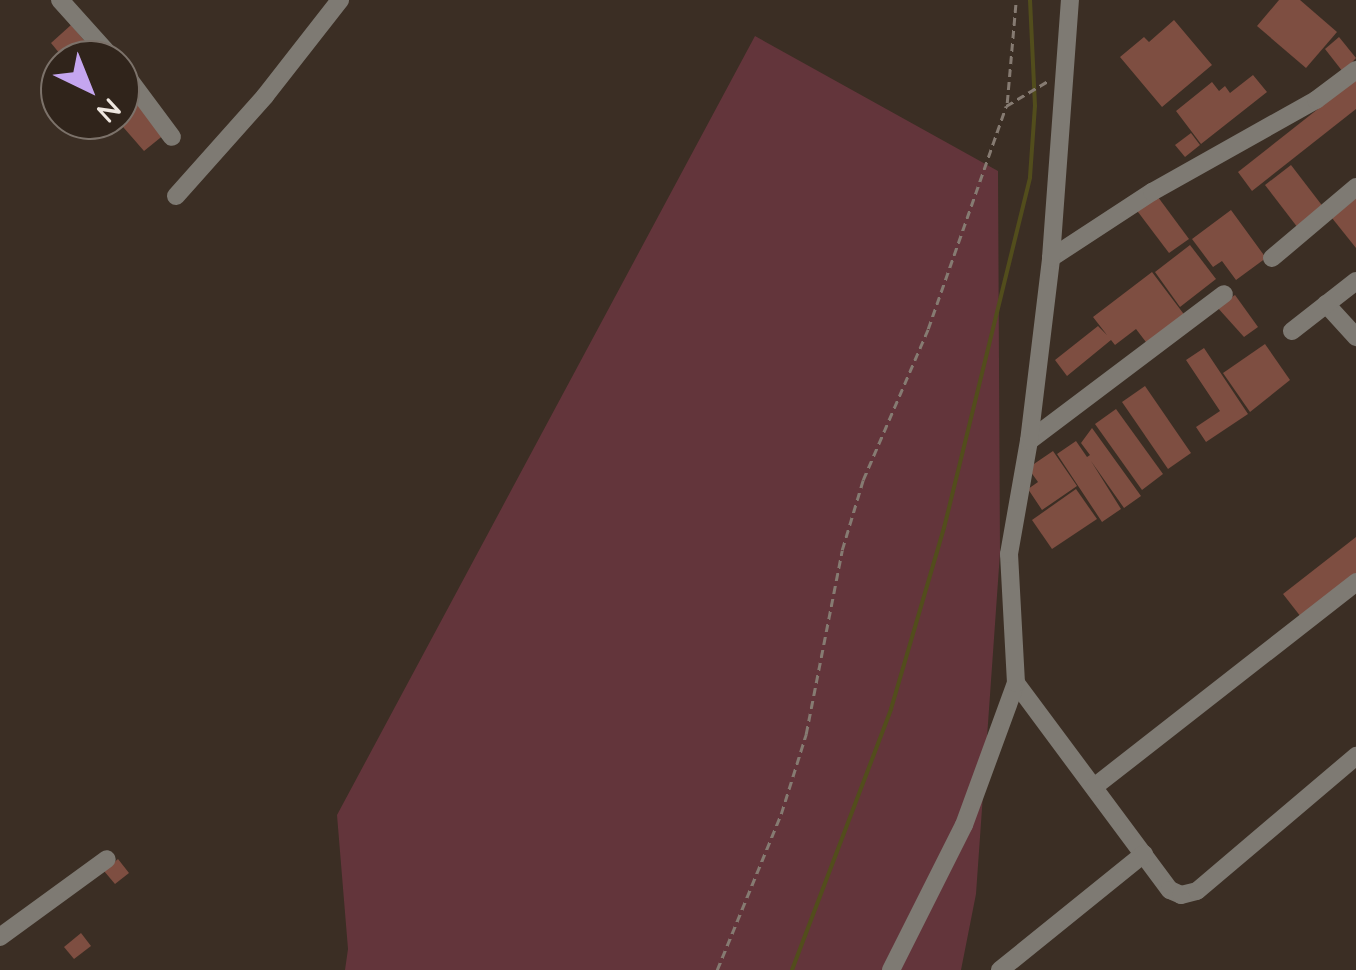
<!DOCTYPE html>
<style>
body{margin:0}
#map{position:relative;width:1356px;height:970px;overflow:hidden;background:#3b2e24;font-family:Quicksand,sans-serif}
div>[style]{position:absolute}
[style*='--x']{left:calc(var(--x)*1px);top:calc(var(--y)*1px);width:calc(var(--w)*1px);rotate:calc(var(--a)*1deg)}
.green>*{inset:0;background:#63353b}
.stream>*{height:4px;margin:-2px;padding:0 2px;transform-origin:2px;border-radius:2px;background:#524d1c}
.building>*{inset:0;background:#7e4e41}
.path>*{height:2.5px;margin-top:-1.25px;transform-origin:0;background:repeating-linear-gradient(90deg,#867b72 0 8px,transparent 0 13px)}
.minor>*{height:18px;margin:-9px;padding:0 9px;transform-origin:9px;border-radius:9px;background:#7e7a73}
span{translate:-50% -50%;white-space:nowrap;text-align:center;line-height:1.15;-webkit-text-stroke:9px #30241b;paint-order:stroke}
.north{position:absolute;left:40px;top:40px;width:100px;height:100px;box-sizing:border-box;background:#30241b;border:2px solid #7c726a;border-radius:50%;rotate:137deg;font-size:28px;font-weight:700;line-height:40px;text-align:center;color:#efe7e0}
.north::after{content:'';display:block;margin:auto;width:35px;height:45px;background:#c5a6f0;clip-path:polygon(50% 0,100% 100%,50% 72%,0 100%)}
</style>
<div id="map">
<div class="green">
<i style="clip-path:polygon(755px 36px,998px 171px,1000px 553px,976px 894px,961px 970px,345px 970px,348px 949px,337px 815px)"></i>
</div>
<div class="stream">
<i style="--x:792;--y:970;--w:279;--a:-69.2"></i>
<i style="--x:891;--y:709;--w:189;--a:-73.7"></i>
<i style="--x:944;--y:528;--w:361;--a:-76.2"></i>
<i style="--x:1030;--y:177;--w:71;--a:-86"></i>
<i style="--x:1035;--y:106;--w:106;--a:-92.7"></i>
</div>
<div class="building">
<i style="clip-path:polygon(1279px 0,1300px 0,1337px 32px,1306px 68px,1257px 26px)"></i>
<i style="clip-path:polygon(1174px 20px,1212px 65px,1162px 107px,1120px 57px,1144px 37px,1149px 42px)"></i>
<i style="clip-path:polygon(71px 25px,101px 60px,65px 60px,51px 43px)"></i>
<i style="clip-path:polygon(1339px 37px,1356px 58px,1343px 72px,1325px 49px)"></i>
<i style="clip-path:polygon(1253px 75px,1267px 92px,1201px 144px,1176px 111px,1212px 82px,1219px 91px,1225px 86px,1230px 93px)"></i>
<i style="clip-path:polygon(1356px 79px,1356px 109px,1252px 191px,1238px 172px)"></i>
<i style="clip-path:polygon(120px 82px,165px 134px,144px 151px,117px 120px)"></i>
<i style="clip-path:polygon(1191px 133px,1200px 145px,1185px 157px,1175px 145px)"></i>
<i style="clip-path:polygon(1291px 165px,1324px 208px,1298px 228px,1265px 185px)"></i>
<i style="clip-path:polygon(1155px 193px,1189px 239px,1169px 253px,1135px 208px)"></i>
<i style="clip-path:polygon(1356px 198px,1356px 248px,1332px 218px)"></i>
<i style="clip-path:polygon(1231px 210px,1266px 258px,1236px 280px,1222px 261px,1213px 267px,1192px 239px)"></i>
<i style="clip-path:polygon(1190px 245px,1216px 279px,1180px 307px,1155px 272px)"></i>
<i style="clip-path:polygon(1152px 272px,1186px 317px,1149px 346px,1136px 329px,1115px 345px,1111px 340px,1067px 376px,1055px 360px,1098px 326px,1107px 335px,1093px 317px)"></i>
<i style="clip-path:polygon(1235px 295px,1258px 327px,1244px 337px,1217px 307px)"></i>
<i style="clip-path:polygon(1265px 344px,1290px 380px,1250px 412px,1223px 373px)"></i>
<i style="clip-path:polygon(1204px 348px,1248px 414px,1206px 442px,1196px 427px,1220px 411px,1186px 360px)"></i>
<i style="clip-path:polygon(1145px 386px,1191px 453px,1168px 469px,1122px 402px)"></i>
<i style="clip-path:polygon(1116px 409px,1163px 474px,1142px 490px,1095px 424px)"></i>
<i style="clip-path:polygon(1092px 428px,1141px 496px,1124px 508px,1091px 461px,1121px 509px,1102px 522px,1057px 454px,1076px 441px,1087px 457px,1090px 455px,1081px 443px)"></i>
<i style="clip-path:polygon(1053px 451px,1077px 486px,1042px 510px,1028px 489px,1038px 482px,1028px 468px)"></i>
<i style="clip-path:polygon(1076px 489px,1097px 519px,1052px 549px,1032px 520px)"></i>
<i style="clip-path:polygon(1356px 537px,1356px 574px,1301px 617px,1283px 594px)"></i>
<i style="clip-path:polygon(118px 859px,129px 873px,115px 884px,104px 871px)"></i>
<i style="clip-path:polygon(81px 933px,91px 946px,74px 959px,64px 947px)"></i>
</div>
<div class="path">
<i style="--x:1007;--y:103;--w:103;--a:-85"></i>
<i style="--x:717;--y:970;--w:169;--a:-67.7"></i>
<i style="--x:781;--y:814;--w:84;--a:-72.6"></i>
<i style="--x:806;--y:734;--w:187;--a:-78.9"></i>
<i style="--x:842;--y:550;--w:73;--a:-73.3"></i>
<i style="--x:863;--y:480;--w:164;--a:-66.7"></i>
<i style="--x:928;--y:329;--w:236;--a:-70.7"></i>
<i style="--x:1006;--y:106;--w:49;--a:-30.8"></i>
</div>
<div class="minor">
<i style="--x:60;--y:0;--w:81;--a:48"></i>
<i style="--x:120;--y:67;--w:87;--a:53.4"></i>
<i style="--x:176;--y:196;--w:134;--a:-48.3"></i>
<i style="--x:265;--y:96;--w:122;--a:-52"></i>
<i style="--x:1051;--y:258;--w:121;--a:-33.2"></i>
<i style="--x:1152;--y:192;--w:188;--a:-29.3"></i>
<i style="--x:1316;--y:100;--w:50;--a:-36.9"></i>
<i style="--x:1272;--y:258;--w:110;--a:-40.2"></i>
<i style="--x:1326;--y:304;--w:45;--a:47.7"></i>
<i style="--x:1292;--y:331;--w:81;--a:-38"></i>
<i style="--x:1029;--y:441;--w:244;--a:-37"></i>
<i style="--x:1016;--y:683;--w:258;--a:53.4"></i>
<i style="--x:1170;--y:890;--w:12;--a:24"></i>
<i style="--x:1181;--y:895;--w:16;--a:-14"></i>
<i style="--x:1197;--y:891;--w:209;--a:-40.3"></i>
<i style="--x:1094;--y:787;--w:333;--a:-38"></i>
<i style="--x:0;--y:937;--w:132;--a:-36.1"></i>
<i style="--x:891;--y:970;--w:162;--a:-63.3"></i>
<i style="--x:964;--y:825;--w:151;--a:-69.9"></i>
<i style="--x:1016;--y:683;--w:129;--a:-93.1"></i>
<i style="--x:1009;--y:554;--w:115;--a:-80"></i>
<i style="--x:1029;--y:441;--w:184;--a:-83.1"></i>
<i style="--x:1051;--y:258;--w:259;--a:-85.8"></i>
<i style="--x:1000;--y:970;--w:185;--a:-38.9"></i>
</div>
<div class="north">N</div>
</div>
